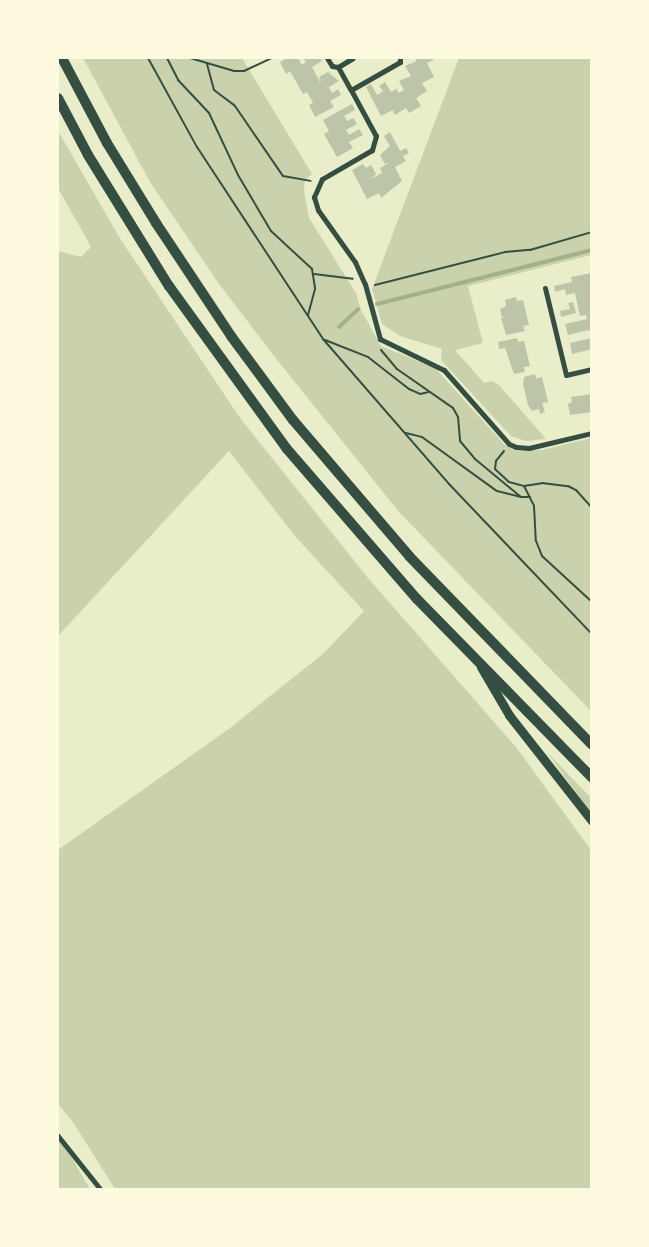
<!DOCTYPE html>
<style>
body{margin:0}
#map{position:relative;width:649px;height:1247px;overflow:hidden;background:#e9edc9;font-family:Jost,sans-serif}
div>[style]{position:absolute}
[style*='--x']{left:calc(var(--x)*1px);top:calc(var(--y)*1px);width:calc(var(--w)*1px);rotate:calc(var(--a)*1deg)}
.green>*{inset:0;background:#cad2ad}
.stream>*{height:4px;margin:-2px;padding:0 2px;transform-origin:2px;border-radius:2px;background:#a3b18a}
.building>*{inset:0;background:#bcc5a7}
.path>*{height:2px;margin:-1px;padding:0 1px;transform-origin:1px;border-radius:1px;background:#344e41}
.minor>*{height:5px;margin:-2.5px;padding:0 2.5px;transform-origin:2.5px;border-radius:2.5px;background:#344e41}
.trunk>*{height:9px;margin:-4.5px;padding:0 4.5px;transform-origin:4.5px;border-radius:4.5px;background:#344e41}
.motorway>*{height:10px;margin:-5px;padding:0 5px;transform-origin:5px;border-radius:5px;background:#344e41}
span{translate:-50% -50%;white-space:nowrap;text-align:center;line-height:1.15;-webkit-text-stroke:5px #fefae0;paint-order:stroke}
.frame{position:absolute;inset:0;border:59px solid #fefae0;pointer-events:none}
</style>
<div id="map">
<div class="green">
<i style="clip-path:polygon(83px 58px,242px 58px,312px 174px,305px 180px,304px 191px,309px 218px,356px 293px,361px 310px,381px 346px,435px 368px,505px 445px,516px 451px,542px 450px,591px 438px,591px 711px,399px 512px,278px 361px,219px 284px,150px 182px)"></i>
<i style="clip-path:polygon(459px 58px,591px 58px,591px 255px,468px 286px,483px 343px,455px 350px,484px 383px,492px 381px,499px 385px,546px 439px,526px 441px,511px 436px,441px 360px,442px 349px,400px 336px,382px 324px,372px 289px)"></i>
<i style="clip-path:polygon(58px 131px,121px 240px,240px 418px,368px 578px,516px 747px,591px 850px,591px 1189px,115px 1189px,73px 1122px,58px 1104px,58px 850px,230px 728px,324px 653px,364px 611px,294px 535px,229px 451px,58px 636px,58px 251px,81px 257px,91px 247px,58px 188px)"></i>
<i style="clip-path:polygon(547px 752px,591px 798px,591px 814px,586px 806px)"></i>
<i style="clip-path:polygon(58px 1133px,85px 1181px,90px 1189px,58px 1189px)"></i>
</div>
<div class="stream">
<i style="--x:377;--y:304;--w:222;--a:-14.1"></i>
<i style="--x:339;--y:327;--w:26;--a:-43"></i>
</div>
<div class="building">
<i style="clip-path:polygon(288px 58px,298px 58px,302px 65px,306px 62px,303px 58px,320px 58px,322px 61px,312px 67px,321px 84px,319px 77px,328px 72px,339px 81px,329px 87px,332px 93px,338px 89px,341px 95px,330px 101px,334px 107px,315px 117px,309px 105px,313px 103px,307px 92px,303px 94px,290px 71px,286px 74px,280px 62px)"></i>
<i style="clip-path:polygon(415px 58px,437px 58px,427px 63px,434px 77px,422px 83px,427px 91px,416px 98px,421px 106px,409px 113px,406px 108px,395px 115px,393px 110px,381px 116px,366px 87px,371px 84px,377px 95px,383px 91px,379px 86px,385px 82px,391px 92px,396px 89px,399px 93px,404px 90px,399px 81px,411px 76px,405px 66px,417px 61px)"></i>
<i style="clip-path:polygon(352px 104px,355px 110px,344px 116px,347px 121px,353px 118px,357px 124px,346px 130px,349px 135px,359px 129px,363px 135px,349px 142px,353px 148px,337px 157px,324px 134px,329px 131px,323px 120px)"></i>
<i style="clip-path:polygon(390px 132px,400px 151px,406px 148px,409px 153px,403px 156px,406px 161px,395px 167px,402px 181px,381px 198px,379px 193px,367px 199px,352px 170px,363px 164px,366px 168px,371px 165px,376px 174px,371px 179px,382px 173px,380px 168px,391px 162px,385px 164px,380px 155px,390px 146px,384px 136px)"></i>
<i style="clip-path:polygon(592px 273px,592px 336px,589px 330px,568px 335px,565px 324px,587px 319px,586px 315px,580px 316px,575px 293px,566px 295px,565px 289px,555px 292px,554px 286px,572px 282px,571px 277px)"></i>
<i style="clip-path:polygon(516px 297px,517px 301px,523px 300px,529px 325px,523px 326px,525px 331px,506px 335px,501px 318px,507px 317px,502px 317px,500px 309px,506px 306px,505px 300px)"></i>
<i style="clip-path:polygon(573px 302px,576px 313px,561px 317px,560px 311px,570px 309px,568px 303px)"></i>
<i style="clip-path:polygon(517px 338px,518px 342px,524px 341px,530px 366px,524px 367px,525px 372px,514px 374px,505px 348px,499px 349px,498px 342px)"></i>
<i style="clip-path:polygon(592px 338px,592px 349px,572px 354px,570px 343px)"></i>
<i style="clip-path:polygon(535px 374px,536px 379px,542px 377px,548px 402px,542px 403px,545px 412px,540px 414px,539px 409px,532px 411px,528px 405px,523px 384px,524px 377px)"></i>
<i style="clip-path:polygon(592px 394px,592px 412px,570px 415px,568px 404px,572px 402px,571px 397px)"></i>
</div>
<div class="path">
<i style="--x:148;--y:58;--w:102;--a:61.2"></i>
<i style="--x:197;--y:147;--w:230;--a:56.7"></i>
<i style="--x:323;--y:339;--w:192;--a:49"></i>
<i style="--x:449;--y:484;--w:207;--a:46.4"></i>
<i style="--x:167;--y:58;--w:25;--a:63"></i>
<i style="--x:178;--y:80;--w:45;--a:46.8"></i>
<i style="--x:209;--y:113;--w:68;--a:64.9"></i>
<i style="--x:238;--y:175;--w:65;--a:59.5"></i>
<i style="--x:271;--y:231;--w:56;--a:42.8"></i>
<i style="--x:312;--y:269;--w:20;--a:81"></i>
<i style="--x:315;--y:289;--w:27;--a:105"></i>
<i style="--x:190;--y:58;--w:46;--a:16.5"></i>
<i style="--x:234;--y:71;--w:10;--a:0"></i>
<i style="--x:244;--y:71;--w:31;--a:-25"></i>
<i style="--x:207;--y:64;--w:27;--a:75"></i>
<i style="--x:214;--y:90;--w:26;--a:37"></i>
<i style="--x:235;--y:106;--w:85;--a:55.6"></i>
<i style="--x:283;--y:176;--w:28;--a:10"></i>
<i style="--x:314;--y:274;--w:39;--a:7"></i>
<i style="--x:375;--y:285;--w:134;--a:-14.2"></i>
<i style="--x:505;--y:252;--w:25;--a:-5"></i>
<i style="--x:530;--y:250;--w:65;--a:-16.2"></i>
<i style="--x:325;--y:340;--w:46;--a:21.6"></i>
<i style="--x:368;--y:357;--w:52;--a:38"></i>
<i style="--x:409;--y:389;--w:12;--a:24"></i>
<i style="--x:420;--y:394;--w:9;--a:-13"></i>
<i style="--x:381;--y:350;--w:25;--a:50"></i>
<i style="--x:397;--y:369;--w:68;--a:34.9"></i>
<i style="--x:453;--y:408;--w:10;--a:61"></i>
<i style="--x:458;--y:417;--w:24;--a:85"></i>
<i style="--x:460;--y:441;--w:23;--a:50"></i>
<i style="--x:475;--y:459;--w:60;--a:39.6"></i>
<i style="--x:521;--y:497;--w:9;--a:0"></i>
<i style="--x:406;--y:433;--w:16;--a:14"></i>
<i style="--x:422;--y:437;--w:92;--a:35.8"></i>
<i style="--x:497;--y:491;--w:25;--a:14"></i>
<i style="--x:504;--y:451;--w:13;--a:129"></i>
<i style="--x:496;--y:461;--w:8;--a:97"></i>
<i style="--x:495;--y:469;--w:19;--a:43"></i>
<i style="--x:509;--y:482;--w:16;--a:15"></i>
<i style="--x:524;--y:486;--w:18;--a:-9"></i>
<i style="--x:542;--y:483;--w:26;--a:7"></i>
<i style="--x:568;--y:486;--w:9;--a:27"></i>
<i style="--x:576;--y:490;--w:24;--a:48"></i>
<i style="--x:524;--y:486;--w:22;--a:63"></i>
<i style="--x:534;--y:506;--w:35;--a:87"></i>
<i style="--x:536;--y:541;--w:16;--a:68"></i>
<i style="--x:542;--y:556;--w:68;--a:42.6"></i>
</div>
<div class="minor">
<i style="--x:327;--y:58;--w:9;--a:58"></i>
<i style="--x:332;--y:66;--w:6;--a:9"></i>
<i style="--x:338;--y:67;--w:26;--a:61"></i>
<i style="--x:400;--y:58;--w:4;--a:90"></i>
<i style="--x:400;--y:62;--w:56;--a:150.3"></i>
<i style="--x:351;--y:90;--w:52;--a:61.5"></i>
<i style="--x:376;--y:136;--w:15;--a:106"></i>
<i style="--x:372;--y:150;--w:58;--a:149.9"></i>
<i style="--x:322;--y:179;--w:20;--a:114"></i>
<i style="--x:314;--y:197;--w:14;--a:73"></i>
<i style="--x:318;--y:210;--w:64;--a:54.6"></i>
<i style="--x:355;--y:262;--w:24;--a:66"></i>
<i style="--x:365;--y:284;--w:57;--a:74.7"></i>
<i style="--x:380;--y:339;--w:71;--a:25.8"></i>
<i style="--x:444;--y:370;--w:98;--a:48.7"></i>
<i style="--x:509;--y:444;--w:8;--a:23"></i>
<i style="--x:516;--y:447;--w:13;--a:4"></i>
<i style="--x:529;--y:448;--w:65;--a:-13.4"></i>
<i style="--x:338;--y:67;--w:17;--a:-31"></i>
<i style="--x:545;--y:288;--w:89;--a:76.4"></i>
<i style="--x:566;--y:375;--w:27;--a:-13"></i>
<i style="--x:58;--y:1136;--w:69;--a:51.5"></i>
</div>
<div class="trunk">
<i style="--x:481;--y:667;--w:56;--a:59.7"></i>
<i style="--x:509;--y:715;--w:135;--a:51.9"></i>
</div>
<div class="motorway">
<i style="--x:62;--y:58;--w:96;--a:62.1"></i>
<i style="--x:107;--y:143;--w:94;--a:58.5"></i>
<i style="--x:156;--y:223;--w:136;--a:56.4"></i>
<i style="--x:231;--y:336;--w:104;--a:53.6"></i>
<i style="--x:293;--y:420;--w:179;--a:49.5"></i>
<i style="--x:409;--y:556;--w:263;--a:45.9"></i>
<i style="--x:58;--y:98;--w:64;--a:62.2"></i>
<i style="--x:88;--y:155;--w:154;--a:58.3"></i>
<i style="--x:169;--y:286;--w:201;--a:54.1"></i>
<i style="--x:287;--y:449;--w:198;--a:49.1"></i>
<i style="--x:417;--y:599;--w:250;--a:45.6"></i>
</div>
<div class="frame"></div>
</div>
